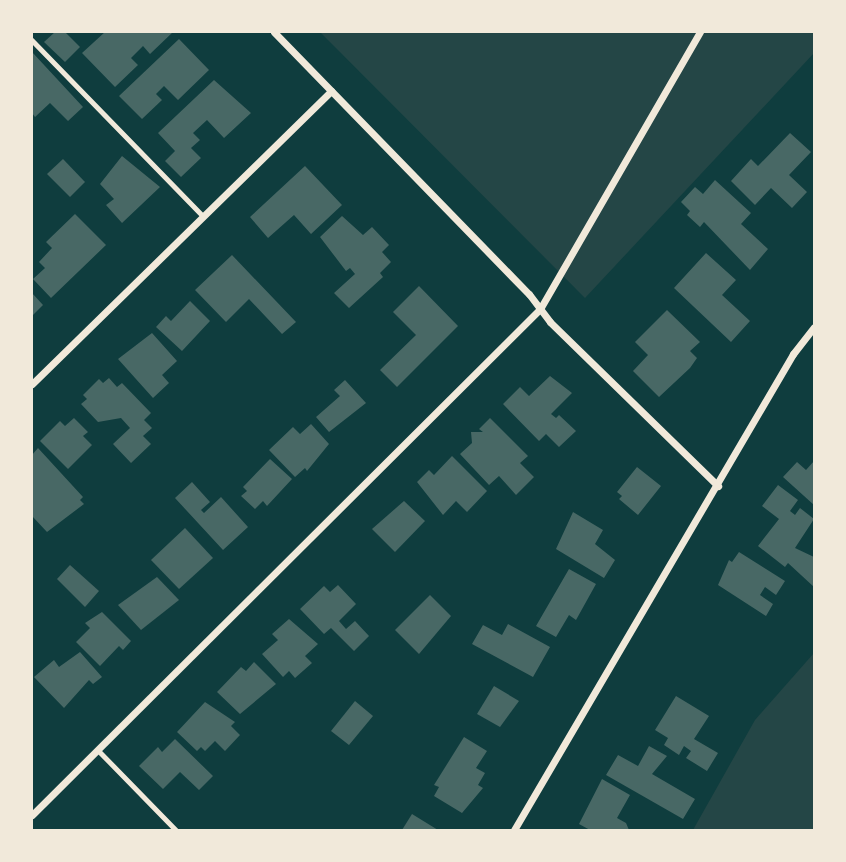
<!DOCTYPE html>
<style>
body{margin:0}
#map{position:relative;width:846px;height:862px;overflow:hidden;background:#0f3d3e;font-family:"Noto Sans",sans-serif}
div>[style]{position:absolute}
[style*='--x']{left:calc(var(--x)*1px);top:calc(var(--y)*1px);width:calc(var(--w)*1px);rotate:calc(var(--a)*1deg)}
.green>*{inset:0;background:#244646}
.building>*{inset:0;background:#486865}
.service>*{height:4.5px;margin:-2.25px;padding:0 2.25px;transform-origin:2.25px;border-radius:2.25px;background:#f1e9da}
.minor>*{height:7px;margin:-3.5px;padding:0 3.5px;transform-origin:3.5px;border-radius:3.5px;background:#f1e9da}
span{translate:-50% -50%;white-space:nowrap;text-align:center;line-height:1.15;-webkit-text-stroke:7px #f1e9da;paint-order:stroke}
.frame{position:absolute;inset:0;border:33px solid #f1e9da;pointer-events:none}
</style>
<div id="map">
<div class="green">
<i style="clip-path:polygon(320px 32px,814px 32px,814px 53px,585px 298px)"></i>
<i style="clip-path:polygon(814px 653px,814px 830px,693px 830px,755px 720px)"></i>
</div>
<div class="building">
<i style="clip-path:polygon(55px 32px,65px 32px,80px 47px,65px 62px,44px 42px)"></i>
<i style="clip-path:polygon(105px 32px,173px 32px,150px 54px,143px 46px,131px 58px,138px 65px,115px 87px,82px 53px)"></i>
<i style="clip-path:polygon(179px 39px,209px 70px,178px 100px,164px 86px,156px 94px,162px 100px,142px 119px,119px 96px)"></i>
<i style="clip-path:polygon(32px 52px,83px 107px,68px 121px,50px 103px,35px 117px,32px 113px)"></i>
<i style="clip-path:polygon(214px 80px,251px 113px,224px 138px,207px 120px,193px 133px,200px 140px,191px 148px,201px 158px,181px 177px,165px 161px,175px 151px,158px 133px)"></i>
<i style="clip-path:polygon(790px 133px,811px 152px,789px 175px,807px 192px,792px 208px,771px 188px,755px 205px,731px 181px,751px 159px,758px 166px)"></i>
<i style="clip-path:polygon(122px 156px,160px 187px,122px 223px,106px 205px,114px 199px,100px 184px)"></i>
<i style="clip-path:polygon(63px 159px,85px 182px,70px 197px,47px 174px)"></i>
<i style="clip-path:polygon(305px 166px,342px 205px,311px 234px,294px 215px,268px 238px,250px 217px)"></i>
<i style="clip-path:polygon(715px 180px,751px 213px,741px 224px,768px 249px,750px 270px,704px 222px,700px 227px,687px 215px,690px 211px,681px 202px,695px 187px,703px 194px)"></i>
<i style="clip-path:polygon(75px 214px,106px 245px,51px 298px,33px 279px,45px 268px,39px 262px,52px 248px,46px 242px)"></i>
<i style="clip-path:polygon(342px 216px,363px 235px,372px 227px,389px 245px,382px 252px,391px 262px,380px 273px,383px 277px,349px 308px,334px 293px,355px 274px,350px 268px,346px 271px,320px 237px)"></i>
<i style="clip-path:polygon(706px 253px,736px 280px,722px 295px,750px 321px,731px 342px,674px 288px)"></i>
<i style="clip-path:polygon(232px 255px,296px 322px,282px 334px,249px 299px,226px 322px,195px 290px)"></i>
<i style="clip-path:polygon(419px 286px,458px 326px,397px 387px,380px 370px,416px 335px,393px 312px)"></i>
<i style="clip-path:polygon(32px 293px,43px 305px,32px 316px)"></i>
<i style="clip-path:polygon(190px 301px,210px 321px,182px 351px,156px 327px,166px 316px,171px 321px)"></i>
<i style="clip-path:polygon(667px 310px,700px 342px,690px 351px,697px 358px,690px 368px,659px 397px,633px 371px,648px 355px,635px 342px)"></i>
<i style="clip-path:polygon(152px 333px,177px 361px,162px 375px,169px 383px,153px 398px,118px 359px)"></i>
<i style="clip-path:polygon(550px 376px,572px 393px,551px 414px,556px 418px,559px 415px,576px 431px,559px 447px,546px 434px,539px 441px,503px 404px,520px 387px,529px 396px)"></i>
<i style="clip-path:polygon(109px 378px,117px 387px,122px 383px,151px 413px,144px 420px,152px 428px,143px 436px,151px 444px,131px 463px,113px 444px,130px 428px,121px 418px,98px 422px,81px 404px,87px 399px,83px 395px,99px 379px,103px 383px)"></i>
<i style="clip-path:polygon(345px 380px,366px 403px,329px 432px,316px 417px,340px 396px,334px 390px)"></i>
<i style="clip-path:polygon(74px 418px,88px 432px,83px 436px,92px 445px,68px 469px,40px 441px,60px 421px,65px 426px)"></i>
<i style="clip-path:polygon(490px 418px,528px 456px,520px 463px,534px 477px,516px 495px,499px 476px,489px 485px,460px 454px,472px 443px,471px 432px,483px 432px,479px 429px)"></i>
<i style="clip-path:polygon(311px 424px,329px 444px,307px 471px,305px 468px,295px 477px,269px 450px,293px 427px,300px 434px)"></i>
<i style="clip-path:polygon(38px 448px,83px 497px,80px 500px,84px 504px,47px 532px,32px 516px,32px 455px)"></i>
<i style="clip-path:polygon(452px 456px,487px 491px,467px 512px,456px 501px,443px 515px,417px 482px,429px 470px,434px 475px)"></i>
<i style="clip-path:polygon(270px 459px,292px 479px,267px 506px,263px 501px,255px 509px,241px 496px,247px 491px,243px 487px)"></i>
<i style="clip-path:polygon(814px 461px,814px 505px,783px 477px,797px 462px,806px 470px)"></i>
<i style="clip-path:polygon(637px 467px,661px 486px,638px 515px,619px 499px,622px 496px,617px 492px)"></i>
<i style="clip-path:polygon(192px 482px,210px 502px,201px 510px,204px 513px,221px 497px,248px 527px,223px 550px,175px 498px)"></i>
<i style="clip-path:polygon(778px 485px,798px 500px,790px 511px,795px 515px,800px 508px,814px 519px,795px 548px,814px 557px,814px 587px,788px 563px,785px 567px,758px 546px,779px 519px,762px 506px)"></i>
<i style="clip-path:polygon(404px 501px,425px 521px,395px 552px,372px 529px)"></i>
<i style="clip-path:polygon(573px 512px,603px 530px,595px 544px,615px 560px,604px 578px,556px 549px)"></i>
<i style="clip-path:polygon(185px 528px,213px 558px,179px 589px,151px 560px)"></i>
<i style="clip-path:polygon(739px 552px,785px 581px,776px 595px,765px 587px,760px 595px,773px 604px,766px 616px,718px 585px,729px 560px,732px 562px)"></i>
<i style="clip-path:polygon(70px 565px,99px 591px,85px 607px,57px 579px)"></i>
<i style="clip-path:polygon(569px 569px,596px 584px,576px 620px,569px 615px,556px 637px,536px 626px)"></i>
<i style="clip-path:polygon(157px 577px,179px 600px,141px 630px,118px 605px)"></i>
<i style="clip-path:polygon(338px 585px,356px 604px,339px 621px,346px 629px,355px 621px,369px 636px,354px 651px,331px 628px,324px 634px,300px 609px,324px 586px,330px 592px)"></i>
<i style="clip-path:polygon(430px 595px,451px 616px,419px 654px,395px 630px)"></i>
<i style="clip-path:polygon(102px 612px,131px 641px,123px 650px,119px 646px,100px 666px,76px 642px,90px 628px,85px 623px)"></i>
<i style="clip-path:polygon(289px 619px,318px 644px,305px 656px,312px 663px,295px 678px,289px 671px,283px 677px,262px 654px,278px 640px,272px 634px)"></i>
<i style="clip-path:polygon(508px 624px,550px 647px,533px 677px,472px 644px,483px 625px,502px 635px)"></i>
<i style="clip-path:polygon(80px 652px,102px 677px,93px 684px,89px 680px,64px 708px,34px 677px,54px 660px,59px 667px)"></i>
<i style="clip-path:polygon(254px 662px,276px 684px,240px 714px,217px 692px,241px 667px,246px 671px)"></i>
<i style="clip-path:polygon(494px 686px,519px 701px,500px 727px,477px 714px)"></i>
<i style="clip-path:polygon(676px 696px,709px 716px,694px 739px,718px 753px,707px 771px,686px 758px,691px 751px,684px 746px,679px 755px,664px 745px,668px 738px,655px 730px)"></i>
<i style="clip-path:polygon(355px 701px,373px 716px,349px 745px,331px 731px)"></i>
<i style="clip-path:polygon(205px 702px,235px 722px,231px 726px,240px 735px,225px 751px,215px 741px,205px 751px,201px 747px,197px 751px,177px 732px)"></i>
<i style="clip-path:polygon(464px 737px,487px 751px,476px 768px,485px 773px,478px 785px,483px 788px,462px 813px,434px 796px,439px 787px,434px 785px)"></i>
<i style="clip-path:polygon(175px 739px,213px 776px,199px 790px,180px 772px,163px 789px,139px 766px,158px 747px,162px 752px)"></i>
<i style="clip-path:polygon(649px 746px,667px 756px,652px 774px,695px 799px,683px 819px,606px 775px,618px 755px,638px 766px)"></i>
<i style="clip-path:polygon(602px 779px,630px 795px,617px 818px,626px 823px,629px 830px,590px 830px,579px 824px)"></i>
<i style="clip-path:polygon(412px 814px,438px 830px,402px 830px)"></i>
</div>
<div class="service">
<i style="--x:32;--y:40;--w:245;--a:45.8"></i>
<i style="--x:98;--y:750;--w:112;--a:45.7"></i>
</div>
<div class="minor">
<i style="--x:274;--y:32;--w:366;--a:45.8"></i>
<i style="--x:529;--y:294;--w:35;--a:53"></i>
<i style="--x:550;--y:322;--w:235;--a:44.3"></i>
<i style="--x:32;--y:384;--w:419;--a:-44.4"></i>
<i style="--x:32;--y:815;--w:717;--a:-44.89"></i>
<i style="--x:540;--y:309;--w:320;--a:-60"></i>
<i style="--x:514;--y:830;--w:552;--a:-59.62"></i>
<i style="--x:793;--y:354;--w:34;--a:-52"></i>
</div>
<div class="frame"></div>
</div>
